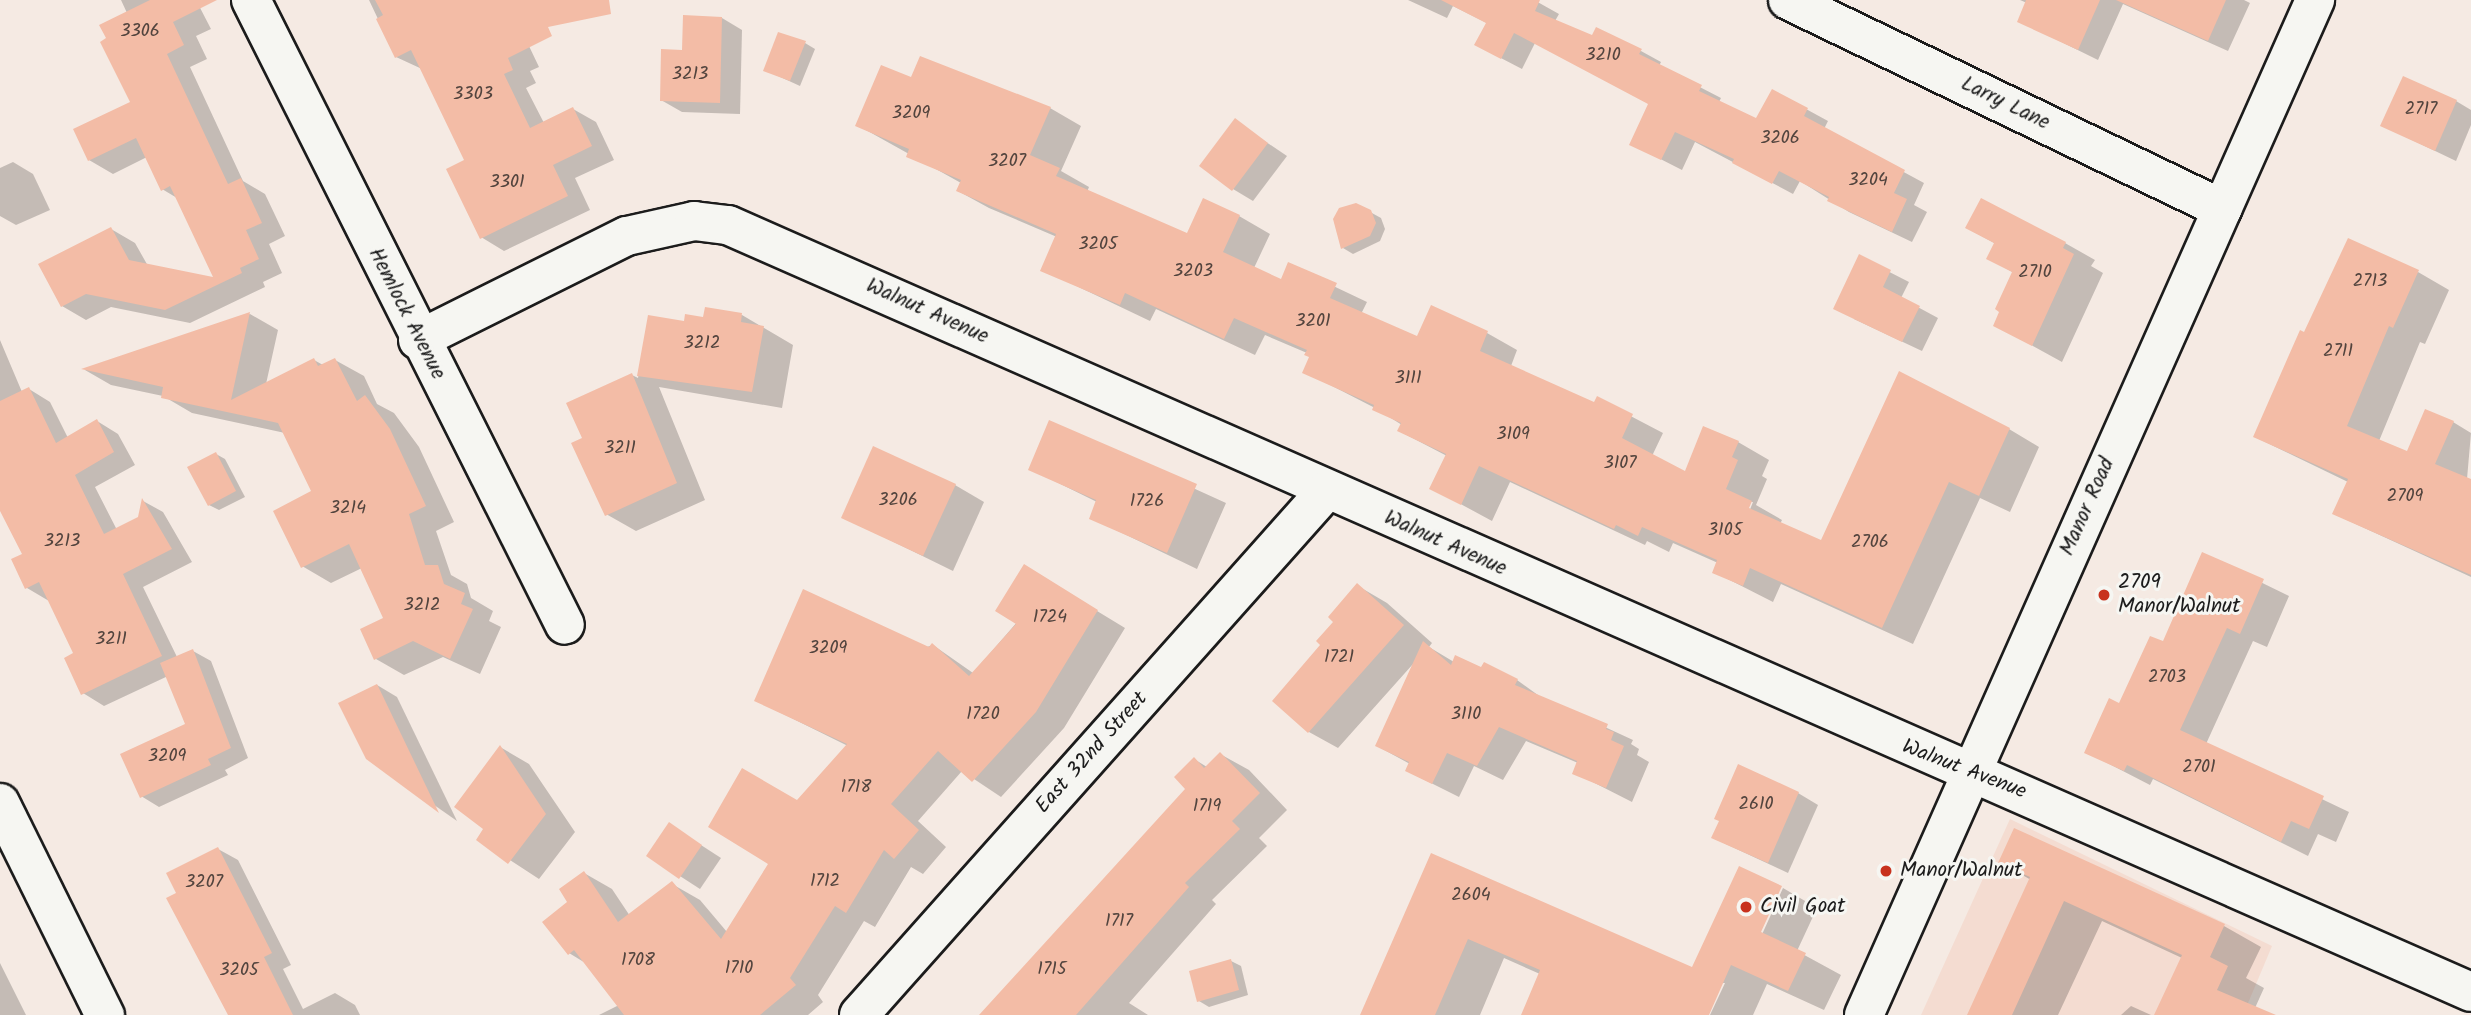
<!DOCTYPE html>
<style>
body{margin:0}
#map{position:relative;width:2471px;height:1015px;overflow:hidden;background:#f5eae3;font-family:Kalam,sans-serif}
div>[style]{position:absolute}
[style*='--x']{left:calc(var(--x)*1px);top:calc(var(--y)*1px);width:calc(var(--w)*1px);rotate:calc(var(--a)*1deg)}
.built>*{inset:0;background:#f4dcd1}
.shadow>*{inset:0;background:#0003}
.building>*{inset:0;background:#f3bca6}
.roads{filter:drop-shadow(2px 0 #1c1c1c) drop-shadow(-2px 0 #1c1c1c) drop-shadow(0 2px #1c1c1c) drop-shadow(0 -2px #1c1c1c)}
.minor>*{height:38px;margin:-19px;padding:0 19px;transform-origin:19px;border-radius:19px;background:#f6f6f2}
.major>*{height:38px;margin:-19px;padding:0 19px;transform-origin:19px;border-radius:19px;background:#f6f6f2}
.dots>*{width:19px;height:19px;translate:-50% -50%;box-sizing:border-box;border:4px solid #f6f6f2;border-radius:50%}
span{translate:-50% -50%;white-space:nowrap;text-align:center;line-height:1.15;-webkit-text-stroke:6px #f6f6f2;paint-order:stroke}
.number-label{font-size:18px;color:#52443e}
.number-label span{-webkit-text-stroke-width:0}
.street-label{font-size:21px;color:#1c1c1c}
.poi-label{font-size:21px;color:#1c1c1c}
.left{translate:0 -50%;text-align:left}
</style>
<div id="map">
<div class="built">
<i style="clip-path:polygon(2010px 819px,2272px 946px,2243px 1015px,1921px 1015px)"></i>
</div>
<div class="shadow">
<i style="clip-path:polygon(121px 0,196px 0,211px 29px,196px 36px,207px 59px,190px 67px,243px 181px,265px 194px,285px 236px,269px 244px,282px 273px,263px 282px,265px 287px,190px 323px,111px 307px,86px 320px,62px 306px,111px 229px,135px 243px,148px 266px,216px 279px,177px 198px,162px 189px,147px 157px,113px 174px,89px 160px,132px 103px,108px 39px,127px 13px)"></i>
<i style="clip-path:polygon(369px 0,507px 0,539px 67px,530px 71px,536px 83px,526px 88px,544px 123px,573px 109px,596px 122px,614px 160px,575px 178px,590px 210px,504px 251px,481px 237px,467px 161px,422px 69px,396px 57px)"></i>
<i style="clip-path:polygon(1408px 0,1534px 0,1559px 14px,1555px 21px,1593px 37px,1597px 29px,1641px 51px,1661px 62px,1659px 66px,1721px 98px,1719px 102px,1756px 120px,1773px 91px,1828px 121px,1824px 129px,1924px 183px,1914px 205px,1927px 212px,1912px 242px,1849px 212px,1800px 181px,1793px 194px,1695px 142px,1682px 170px,1631px 144px,1650px 104px,1535px 43px,1522px 69px,1497px 56px,1487px 23px,1453px 6px,1447px 18px)"></i>
<i style="clip-path:polygon(2020px 0,2244px 0,2250px 3px,2228px 51px,2123px 4px,2098px 60px,2019px 21px,2027px 3px)"></i>
<i style="clip-path:polygon(722px 18px,742px 30px,740px 114px,682px 112px,661px 100px)"></i>
<i style="clip-path:polygon(805px 43px,815px 49px,800px 86px,765px 70px)"></i>
<i style="clip-path:polygon(evenodd,912px 80px,1050px 108px,1081px 126px,1061px 171px,1089px 187px,1087px 192px,1188px 236px,1239px 216px,1270px 234px,1254px 268px,1282px 282px,1289px 265px,1367px 302px,1361px 314px,1417px 338px,1487px 333px,1517px 350px,1511px 366px,1595px 404px,1598px 399px,1663px 433px,1652px 456px,1686px 473px,1738px 442px,1769px 460px,1762px 476px,1767px 479px,1756px 505px,1782px 520px,1780px 524px,1822px 542px,2009px 429px,2039px 447px,2010px 512px,1980px 498px,1913px 644px,1781px 584px,1773px 602px,1714px 572px,1718px 563px,1673px 543px,1669px 552px,1647px 541px,1645px 545px,1510px 482px,1492px 521px,1431px 488px,1447px 456px,1399px 431px,1402px 425px,1375px 408px,1305px 372px,1311px 357px,1307px 353px,1265px 335px,1255px 355px,1156px 309px,1150px 321px,1043px 270px,1057px 237px,989px 208px,958px 191px,961px 183px,857px 125px,912px 80px,1750px 502px,1753px 502px,1747px 517px,1750px 502px)"></i>
<i style="clip-path:polygon(2456px 101px,2471px 110px,2471px 125px,2456px 161px,2383px 126px)"></i>
<i style="clip-path:polygon(1235px 121px,1287px 156px,1253px 201px,1233px 189px)"></i>
<i style="clip-path:polygon(13px 162px,33px 174px,50px 210px,16px 225px,0 216px,0 168px)"></i>
<i style="clip-path:polygon(1370px 212px,1381px 218px,1385px 229px,1380px 241px,1353px 254px,1343px 248px)"></i>
<i style="clip-path:polygon(1967px 228px,2065px 243px,2095px 260px,2091px 266px,2103px 273px,2062px 362px,1995px 325px,2014px 273px,1988px 258px,1996px 244px)"></i>
<i style="clip-path:polygon(1860px 257px,1909px 282px,1901px 298px,1938px 318px,1922px 351px,1854px 319px)"></i>
<i style="clip-path:polygon(2418px 272px,2449px 290px,2425px 344px,2420px 342px,2379px 441px,2408px 454px,2453px 422px,2471px 433px,2467px 479px,2471px 481px,2471px 577px,2334px 514px,2348px 482px,2255px 437px,2305px 334px)"></i>
<i style="clip-path:polygon(250px 314px,278px 330px,266px 384px,314px 360px,323px 365px,335px 360px,364px 376px,377px 404px,394px 413px,419px 447px,454px 522px,436px 531px,451px 575px,467px 584px,471px 598px,493px 611px,489px 621px,501px 627px,480px 674px,443px 657px,404px 675px,376px 659px,385px 619px,362px 568px,331px 583px,302px 566px,314px 492px,285px 433px,192px 413px,163px 396px,111px 385px,85px 370px)"></i>
<i style="clip-path:polygon(742px 315px,793px 345px,782px 408px,659px 387px,705px 500px,636px 531px,606px 514px,585px 439px,632px 375px,638px 378px,649px 317px,685px 323px)"></i>
<i style="clip-path:polygon(0 340px,22px 392px,29px 389px,50px 402px,68px 438px,97px 421px,118px 434px,135px 465px,95px 487px,117px 530px,139px 518px,143px 501px,163px 512px,192px 562px,143px 587px,177px 657px,193px 651px,211px 661px,248px 758px,225px 770px,228px 775px,159px 807px,141px 796px,187px 725px,168px 676px,104px 706px,83px 693px,75px 654px,49px 601px,27px 588px,24px 555px,0 508px)"></i>
<i style="clip-path:polygon(1050px 423px,1226px 503px,1197px 569px,1091px 518px,1097px 502px,1030px 469px)"></i>
<i style="clip-path:polygon(216px 454px,225px 459px,245px 497px,219px 510px,209px 505px)"></i>
<i style="clip-path:polygon(955px 485px,984px 502px,953px 571px,843px 517px)"></i>
<i style="clip-path:polygon(2203px 554px,2289px 596px,2267px 647px,2253px 641px,2206px 744px,2349px 812px,2336px 842px,2318px 834px,2308px 856px,2153px 779px,2150px 785px,2086px 752px,2163px 644px)"></i>
<i style="clip-path:polygon(1051px 583px,1125px 628px,1064px 728px,1001px 797px,962px 771px,918px 821px,946px 847px,923px 874px,911px 867px,875px 927px,864px 921px,818px 995px,823px 1002px,808px 1015px,599px 1015px,619px 1005px,587px 964px,569px 953px,570px 902px,584px 873px,612px 889px,630px 916px,672px 884px,700px 900px,727px 932px,770px 864px,798px 802px,848px 746px,757px 701px,933px 645px,973px 673px)"></i>
<i style="clip-path:polygon(1358px 586px,1387px 603px,1432px 643px,1429px 647px,1454px 662px,1517px 680px,1542px 698px,1633px 740px,1631px 744px,1639px 749px,1637px 755px,1649px 762px,1632px 802px,1575px 773px,1578px 763px,1526px 741px,1503px 780px,1474px 766px,1459px 797px,1407px 771px,1410px 764px,1377px 746px,1413px 664px,1338px 748px,1309px 732px,1323px 645px)"></i>
<i style="clip-path:polygon(377px 685px,397px 697px,457px 821px,367px 758px)"></i>
<i style="clip-path:polygon(500px 747px,529px 764px,575px 832px,539px 879px,478px 839px,486px 829px)"></i>
<i style="clip-path:polygon(1220px 754px,1249px 770px,1287px 810px,1259px 838px,1267px 846px,1212px 900px,1216px 904px,1129px 1003px,1148px 1015px,981px 1015px,1188px 789px,1194px 759px,1207px 767px)"></i>
<i style="clip-path:polygon(1798px 793px,1818px 805px,1788px 873px,1713px 838px,1721px 821px)"></i>
<i style="clip-path:polygon(670px 825px,721px 858px,700px 889px,649px 856px)"></i>
<i style="clip-path:polygon(218px 849px,238px 860px,291px 965px,283px 969px,303px 1009px,335px 993px,355px 1005px,360px 1015px,229px 1015px,178px 893px)"></i>
<i style="clip-path:polygon(1432px 855px,1693px 969px,1759px 941px,1783px 888px,1817px 908px,1797px 951px,1841px 975px,1824px 1010px,1767px 984px,1753px 1015px,1710px 1015px,1725px 983px,1721px 983px,1707px 1015px,1523px 1015px,1540px 974px,1504px 958px,1480px 1015px,1361px 1015px)"></i>
<i style="clip-path:polygon(2000px 862px,2224px 926px,2261px 947px,2246px 978px,2264px 988px,2255px 1008px,2272px 1015px,2156px 1015px,2182px 958px,2102px 921px,2058px 1015px,1969px 1015px,2031px 880px)"></i>
<i style="clip-path:polygon(1231px 961px,1241px 966px,1248px 995px,1209px 1007px,1199px 1001px)"></i>
<i style="clip-path:polygon(0 963px,26px 1015px,0 1015px)"></i>
<i style="clip-path:polygon(2131px 1006px,2151px 1015px,2121px 1015px)"></i>
</div>
<div class="building">
<i style="clip-path:polygon(150px 0,217px 0,173px 22px,184px 45px,167px 54px,228px 184px,241px 178px,262px 223px,246px 230px,259px 259px,240px 268px,242px 273px,165px 310px,86px 294px,61px 307px,38px 264px,111px 227px,129px 260px,213px 277px,170px 186px,161px 191px,136px 138px,88px 161px,73px 129px,130px 102px,100px 42px,106px 38px,99px 25px)"></i>
<i style="clip-path:polygon(375px 0,609px 0,611px 14px,548px 27px,552px 36px,508px 58px,513px 70px,504px 74px,530px 128px,573px 107px,592px 146px,553px 165px,568px 196px,480px 239px,446px 169px,464px 160px,411px 50px,395px 58px,376px 19px,383px 15px)"></i>
<i style="clip-path:polygon(1441px 0,1540px 0,1535px 11px,1592px 35px,1596px 27px,1642px 49px,1639px 54px,1702px 85px,1699px 91px,1756px 118px,1772px 89px,1808px 108px,1804px 116px,1905px 170px,1894px 193px,1907px 199px,1892px 232px,1827px 201px,1829px 197px,1779px 171px,1772px 184px,1732px 163px,1734px 159px,1675px 132px,1661px 160px,1629px 145px,1648px 104px,1514px 33px,1501px 59px,1474px 45px,1486px 23px)"></i>
<i style="clip-path:polygon(2026px 0,2100px 0,2078px 50px,2017px 22px)"></i>
<i style="clip-path:polygon(2116px 0,2226px 0,2208px 41px)"></i>
<i style="clip-path:polygon(683px 15px,722px 17px,720px 103px,660px 101px,661px 49px,682px 50px)"></i>
<i style="clip-path:polygon(778px 32px,806px 41px,790px 81px,763px 71px)"></i>
<i style="clip-path:polygon(920px 56px,1051px 107px,1030px 155px,1060px 168px,1056px 176px,1187px 233px,1203px 198px,1240px 215px,1223px 252px,1281px 279px,1288px 262px,1337px 283px,1330px 298px,1417px 336px,1431px 305px,1488px 331px,1480px 351px,1594px 402px,1597px 396px,1633px 414px,1622px 438px,1685px 471px,1703px 426px,1739px 441px,1732px 457px,1738px 460px,1726px 489px,1752px 501px,1749px 508px,1821px 540px,1899px 371px,2010px 428px,1979px 496px,1949px 482px,1882px 628px,1750px 568px,1743px 586px,1712px 573px,1717px 560px,1642px 527px,1638px 536px,1616px 525px,1614px 529px,1479px 466px,1461px 505px,1429px 489px,1446px 454px,1397px 431px,1401px 423px,1372px 410px,1374px 405px,1302px 373px,1309px 357px,1304px 355px,1307px 350px,1234px 318px,1224px 339px,1125px 293px,1120px 305px,1040px 271px,1056px 234px,956px 191px,961px 180px,906px 157px,909px 149px,855px 126px,881px 65px,911px 77px)"></i>
<i style="clip-path:polygon(2403px 76px,2457px 100px,2435px 151px,2380px 126px)"></i>
<i style="clip-path:polygon(1235px 118px,1268px 143px,1232px 191px,1199px 166px)"></i>
<i style="clip-path:polygon(1981px 198px,2066px 242px,2063px 248px,2074px 254px,2032px 346px,1993px 326px,1999px 312px,1995px 309px,2012px 272px,1986px 259px,1994px 243px,1965px 228px)"></i>
<i style="clip-path:polygon(1356px 203px,1371px 210px,1376px 223px,1370px 236px,1341px 249px,1333px 219px,1339px 208px)"></i>
<i style="clip-path:polygon(2348px 238px,2419px 270px,2393px 328px,2389px 326px,2347px 426px,2407px 451px,2425px 409px,2454px 421px,2435px 464px,2471px 479px,2471px 575px,2332px 514px,2348px 479px,2253px 437px,2300px 330px,2304px 332px)"></i>
<i style="clip-path:polygon(1859px 254px,1891px 270px,1883px 287px,1920px 306px,1902px 342px,1833px 309px)"></i>
<i style="clip-path:polygon(705px 307px,742px 313px,741px 322px,764px 326px,752px 392px,637px 376px,648px 315px,684px 321px,685px 314px,703px 317px)"></i>
<i style="clip-path:polygon(250px 312px,231px 400px,314px 358px,318px 366px,335px 358px,357px 401px,365px 395px,390px 429px,426px 506px,409px 514px,425px 565px,438px 565px,444px 584px,465px 593px,461px 604px,473px 609px,450px 659px,413px 641px,374px 660px,360px 629px,383px 618px,349px 544px,301px 568px,273px 511px,311px 491px,278px 423px,161px 398px,163px 387px,81px 369px)"></i>
<i style="clip-path:polygon(632px 373px,677px 483px,605px 516px,571px 443px,582px 438px,566px 403px)"></i>
<i style="clip-path:polygon(29px 387px,56px 443px,97px 419px,114px 452px,75px 475px,104px 534px,138px 517px,142px 498px,172px 549px,123px 574px,162px 656px,81px 695px,64px 658px,73px 653px,39px 582px,25px 589px,11px 559px,22px 554px,0 511px,0 401px)"></i>
<i style="clip-path:polygon(1049px 420px,1197px 484px,1167px 553px,1089px 519px,1096px 500px,1028px 470px)"></i>
<i style="clip-path:polygon(873px 446px,956px 484px,923px 556px,841px 518px)"></i>
<i style="clip-path:polygon(216px 452px,236px 491px,208px 506px,187px 467px)"></i>
<i style="clip-path:polygon(2202px 552px,2264px 579px,2240px 634px,2227px 628px,2180px 730px,2324px 796px,2309px 829px,2291px 821px,2281px 842px,2127px 765px,2124px 771px,2084px 753px,2109px 698px,2119px 703px,2150px 636px,2163px 641px)"></i>
<i style="clip-path:polygon(1024px 564px,1098px 610px,1036px 712px,972px 782px,938px 751px,891px 804px,919px 830px,894px 859px,884px 850px,846px 913px,835px 906px,790px 978px,796px 985px,760px 1015px,624px 1015px,574px 950px,568px 955px,542px 922px,567px 902px,559px 889px,584px 871px,618px 922px,672px 881px,721px 939px,768px 864px,708px 827px,742px 768px,797px 800px,847px 744px,754px 701px,803px 589px,929px 647px,932px 643px,969px 676px,1016px 624px,995px 611px)"></i>
<i style="clip-path:polygon(1357px 583px,1404px 625px,1308px 733px,1272px 701px,1320px 645px,1316px 641px,1333px 622px,1328px 617px)"></i>
<i style="clip-path:polygon(1423px 641px,1451px 665px,1455px 655px,1481px 667px,1484px 662px,1518px 679px,1515px 685px,1608px 724px,1606px 729px,1614px 732px,1611px 740px,1624px 746px,1606px 788px,1572px 774px,1577px 761px,1499px 727px,1477px 766px,1447px 753px,1432px 784px,1405px 771px,1409px 762px,1375px 746px)"></i>
<i style="clip-path:polygon(193px 649px,231px 748px,208px 759px,211px 765px,140px 798px,120px 754px,185px 724px,160px 663px)"></i>
<i style="clip-path:polygon(377px 684px,439px 813px,366px 759px,338px 703px)"></i>
<i style="clip-path:polygon(500px 745px,546px 814px,508px 864px,476px 840px,483px 829px,454px 807px)"></i>
<i style="clip-path:polygon(1220px 752px,1260px 793px,1232px 821px,1240px 829px,1185px 883px,1189px 887px,1076px 1015px,979px 1015px,1185px 789px,1174px 777px,1194px 757px,1204px 768px)"></i>
<i style="clip-path:polygon(1738px 764px,1799px 792px,1768px 863px,1711px 838px,1719px 821px,1714px 819px)"></i>
<i style="clip-path:polygon(669px 822px,702px 845px,679px 879px,646px 856px)"></i>
<i style="clip-path:polygon(2014px 828px,2225px 924px,2210px 957px,2228px 966px,2217px 990px,2276px 1015px,2154px 1015px,2182px 955px,2064px 901px,2012px 1015px,1967px 1015px,2030px 877px,1998px 863px)"></i>
<i style="clip-path:polygon(218px 847px,272px 953px,264px 957px,293px 1015px,228px 1015px,166px 898px,176px 893px,166px 873px)"></i>
<i style="clip-path:polygon(1431px 853px,1692px 967px,1739px 866px,1782px 886px,1761px 932px,1806px 953px,1788px 991px,1731px 965px,1709px 1015px,1521px 1015px,1540px 970px,1468px 939px,1435px 1015px,1360px 1015px)"></i>
<i style="clip-path:polygon(1231px 959px,1239px 990px,1197px 1002px,1189px 971px)"></i>
</div>
<div class="roads">
<div class="minor">
<i style="--x:251;--y:0;--w:699;--a:63.33"></i>
<i style="--x:1788;--y:0;--w:482;--a:25.7"></i>
<i style="--x:418;--y:340;--w:233;--a:-26.5"></i>
<i style="--x:627;--y:236;--w:69;--a:-12.6"></i>
<i style="--x:694;--y:221;--w:34;--a:7"></i>
<i style="--x:728;--y:225;--w:1904;--a:23.75"></i>
<i style="--x:0;--y:803;--w:237;--a:63.7"></i>
<i style="--x:859;--y:1015;--w:702;--a:-48.29"></i>
</div>
<div class="major">
<i style="--x:1864;--y:1015;--w:1111;--a:-66.04"></i>
</div>
</div>
<div class="dots">
<i style="left:2104px;top:595px;background:#c8321e"></i>
<i style="left:1886px;top:871px;background:#c8321e"></i>
<i style="left:1746px;top:907px;background:#c8321e"></i>
</div>
<div class="number-label">
<span style="left:140px;top:32px">3306</span>
<span style="left:1603px;top:56px">3210</span>
<span style="left:690px;top:75px">3213</span>
<span style="left:473px;top:95px">3303</span>
<span style="left:2421px;top:110px">2717</span>
<span style="left:911px;top:114px">3209</span>
<span style="left:1780px;top:139px">3206</span>
<span style="left:1007px;top:162px">3207</span>
<span style="left:1868px;top:181px">3204</span>
<span style="left:507px;top:183px">3301</span>
<span style="left:1098px;top:245px">3205</span>
<span style="left:1193px;top:272px">3203</span>
<span style="left:2035px;top:273px">2710</span>
<span style="left:2370px;top:282px">2713</span>
<span style="left:1313px;top:322px">3201</span>
<span style="left:702px;top:344px">3212</span>
<span style="left:2338px;top:352px">2711</span>
<span style="left:1408px;top:379px">3111</span>
<span style="left:1513px;top:435px">3109</span>
<span style="left:620px;top:449px">3211</span>
<span style="left:1620px;top:464px">3107</span>
<span style="left:2405px;top:497px">2709</span>
<span style="left:898px;top:501px">3206</span>
<span style="left:1147px;top:502px">1726</span>
<span style="left:348px;top:509px">3214</span>
<span style="left:1725px;top:531px">3105</span>
<span style="left:62px;top:542px">3213</span>
<span style="left:1870px;top:543px">2706</span>
<span style="left:422px;top:606px">3212</span>
<span style="left:1050px;top:618px">1724</span>
<span style="left:111px;top:640px">3211</span>
<span style="left:828px;top:649px">3209</span>
<span style="left:1339px;top:658px">1721</span>
<span style="left:2167px;top:678px">2703</span>
<span style="left:983px;top:715px">1720</span>
<span style="left:1466px;top:715px">3110</span>
<span style="left:167px;top:757px">3209</span>
<span style="left:2199px;top:768px">2701</span>
<span style="left:856px;top:788px">1718</span>
<span style="left:1756px;top:805px">2610</span>
<span style="left:1207px;top:807px">1719</span>
<span style="left:825px;top:882px">1712</span>
<span style="left:204px;top:883px">3207</span>
<span style="left:1471px;top:896px">2604</span>
<span style="left:1119px;top:922px">1717</span>
<span style="left:638px;top:961px">1708</span>
<span style="left:739px;top:969px">1710</span>
<span style="left:1052px;top:970px">1715</span>
<span style="left:239px;top:971px">3205</span>
</div>
<div class="street-label">
<span style="left:2005px;top:104px;rotate:26deg">Larry Lane</span>
<span style="left:927px;top:312px;rotate:24deg">Walnut Avenue</span>
<span style="left:406px;top:314px;rotate:63deg">Hemlock Avenue</span>
<span style="left:2088px;top:507px;rotate:-66deg">Manor Road</span>
<span style="left:1445px;top:544px;rotate:24deg">Walnut Avenue</span>
<span style="left:1092px;top:753px;rotate:-48deg">East 32nd Street</span>
<span style="left:1964px;top:770px;rotate:21deg">Walnut Avenue</span>
</div>
<div class="poi-label">
<span class="left" style="left:2118px;top:595px">2709<br>Manor/Walnut</span>
<span class="left" style="left:1900px;top:871px">Manor/Walnut</span>
<span class="left" style="left:1760px;top:907px">Civil Goat</span>
</div>
</div>
